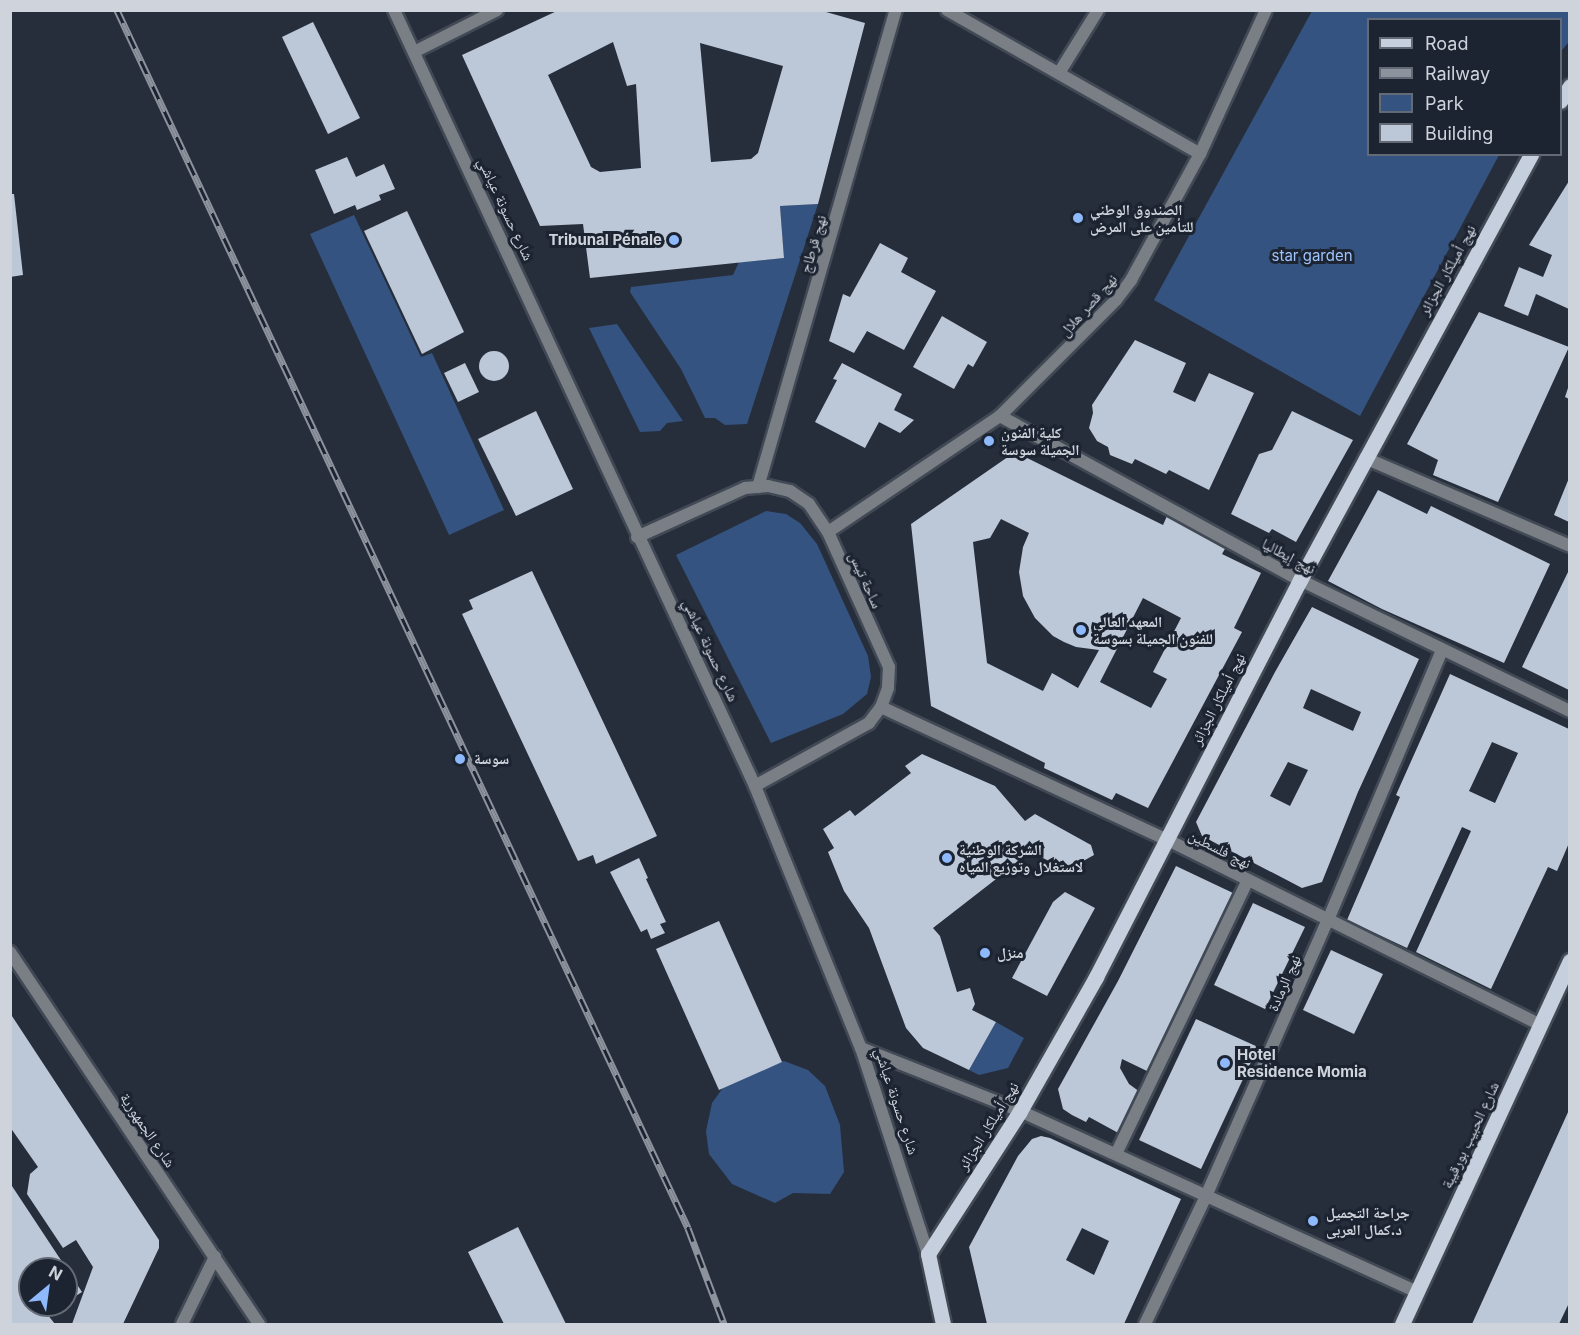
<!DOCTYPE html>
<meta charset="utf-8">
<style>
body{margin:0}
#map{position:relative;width:1580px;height:1335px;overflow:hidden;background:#262e3b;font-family:Inter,"Noto Naskh Arabic",sans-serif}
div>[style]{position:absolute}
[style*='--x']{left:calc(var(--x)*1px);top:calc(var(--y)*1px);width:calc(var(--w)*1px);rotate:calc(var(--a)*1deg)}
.green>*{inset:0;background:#355381}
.building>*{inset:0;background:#bcc7d8}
.round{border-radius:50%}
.roads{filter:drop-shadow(2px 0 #414955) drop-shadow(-2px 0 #414955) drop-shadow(0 2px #414955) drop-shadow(0 -2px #414955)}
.pedestrian>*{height:12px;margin:-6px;padding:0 6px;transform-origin:6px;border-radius:6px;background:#7a7e85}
.minor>*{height:12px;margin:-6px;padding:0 6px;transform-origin:6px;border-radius:6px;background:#7a7e85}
.primary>*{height:15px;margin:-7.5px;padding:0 7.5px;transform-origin:7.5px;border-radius:7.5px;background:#c6cfdd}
.rail>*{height:7px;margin-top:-3.5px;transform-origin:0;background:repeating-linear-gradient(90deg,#1c2431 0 14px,#8d939d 0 28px);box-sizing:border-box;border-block:2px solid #8d939d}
.dots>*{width:16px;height:16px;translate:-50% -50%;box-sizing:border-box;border:3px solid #1c2431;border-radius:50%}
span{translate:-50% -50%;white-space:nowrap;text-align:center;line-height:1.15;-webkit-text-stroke:6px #1c2431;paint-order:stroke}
.street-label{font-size:15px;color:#cfd4dc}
.poi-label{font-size:15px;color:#cfd4dc;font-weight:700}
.left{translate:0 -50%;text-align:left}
.right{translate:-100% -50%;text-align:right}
.park-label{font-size:15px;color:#9ec3fd}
.frame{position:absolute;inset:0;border:12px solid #cfd4dc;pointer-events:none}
.legend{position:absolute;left:1367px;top:18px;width:195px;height:138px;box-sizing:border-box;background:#1c2431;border:2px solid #646a75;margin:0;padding:8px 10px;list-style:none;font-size:18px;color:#cfd4dc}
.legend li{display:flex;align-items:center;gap:12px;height:30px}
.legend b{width:30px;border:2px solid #646a75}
.north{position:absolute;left:18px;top:1257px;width:60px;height:60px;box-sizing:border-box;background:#1c2431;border:2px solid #646a75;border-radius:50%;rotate:29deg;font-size:16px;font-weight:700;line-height:24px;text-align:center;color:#cfd4dc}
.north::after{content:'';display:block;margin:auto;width:21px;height:27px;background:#8eb9fc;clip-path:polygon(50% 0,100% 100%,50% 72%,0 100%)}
</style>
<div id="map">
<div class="green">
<i style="clip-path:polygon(1312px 11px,1569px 11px,1569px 42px,1561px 51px,1560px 20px,1368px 20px,1368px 154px,1499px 155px,1360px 416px,1154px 300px)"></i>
<i style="clip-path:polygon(818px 204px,747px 424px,725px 425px,715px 418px,705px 418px,681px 369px,630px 292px,631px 287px,733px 275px,739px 262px,784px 258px,780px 206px)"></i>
<i style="clip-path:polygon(354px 215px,421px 357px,432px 353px,504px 510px,449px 535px,310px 234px)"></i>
<i style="clip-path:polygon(617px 324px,683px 421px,667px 423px,660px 431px,640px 432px,589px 328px)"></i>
<i style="clip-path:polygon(766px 511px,786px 514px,800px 523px,817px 544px,868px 656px,871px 677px,867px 694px,843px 714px,771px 743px,676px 555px)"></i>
<i style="clip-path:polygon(996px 1022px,1024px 1038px,1008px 1068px,979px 1075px,969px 1070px)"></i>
<i style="clip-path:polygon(784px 1061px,808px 1070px,825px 1086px,840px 1125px,844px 1172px,830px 1194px,793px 1193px,775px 1203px,732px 1184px,709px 1154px,706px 1131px,712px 1103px,725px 1085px,749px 1073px)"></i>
</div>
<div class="building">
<i style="clip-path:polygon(evenodd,559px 10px,819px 10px,865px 23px,818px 204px,780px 206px,784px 258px,590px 278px,583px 224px,540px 226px,462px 55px,559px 10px,613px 42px,627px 86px,636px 84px,641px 168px,600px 172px,591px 167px,548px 75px,613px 42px,559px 10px,700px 43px,783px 66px,758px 153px,751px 159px,711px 162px,700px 43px)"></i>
<i style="clip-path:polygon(313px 22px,360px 118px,328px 134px,282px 37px)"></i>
<i style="clip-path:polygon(347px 157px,356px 177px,384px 164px,395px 189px,379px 195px,381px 200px,357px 210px,355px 205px,334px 214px,315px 170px)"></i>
<i style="clip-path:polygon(1569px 181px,1569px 309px,1536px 294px,1528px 316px,1504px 306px,1519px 267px,1543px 277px,1552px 255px,1529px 245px)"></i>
<i style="clip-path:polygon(10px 194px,14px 194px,23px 275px,10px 277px)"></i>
<i style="clip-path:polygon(407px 211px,464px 332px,422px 354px,364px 231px)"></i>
<i style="clip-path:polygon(880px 243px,908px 258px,901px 272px,936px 291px,904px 350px,867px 331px,854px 353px,829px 341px,843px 294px,850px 297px)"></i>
<i style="clip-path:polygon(1479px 312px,1569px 347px,1498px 502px,1433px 475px,1438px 460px,1407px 444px)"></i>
<i style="clip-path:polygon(942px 316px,987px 342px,973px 367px,968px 364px,954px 389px,913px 367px)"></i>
<i style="clip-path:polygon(1135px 340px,1186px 363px,1173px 392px,1195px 402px,1209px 373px,1254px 393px,1209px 490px,1169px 470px,1166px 474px,1135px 459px,1132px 464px,1110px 455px,1108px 447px,1097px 441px,1089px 428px,1093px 413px,1092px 405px)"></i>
<i class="round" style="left:479px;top:351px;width:30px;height:30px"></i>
<i style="clip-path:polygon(465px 363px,479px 392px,458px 402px,444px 373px)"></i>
<i style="clip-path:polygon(842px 363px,902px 394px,894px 410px,914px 420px,900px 433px,879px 422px,865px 448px,815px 422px,837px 380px,833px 379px)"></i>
<i style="clip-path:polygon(1569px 385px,1569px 399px,1565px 397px)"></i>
<i style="clip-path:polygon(536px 411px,573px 489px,516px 516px,478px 439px)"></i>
<i style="clip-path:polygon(1292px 411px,1353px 440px,1296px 542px,1272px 529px,1269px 533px,1231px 514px,1259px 454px,1272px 450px)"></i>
<i style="clip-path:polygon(evenodd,1015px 452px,1163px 525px,1167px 516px,1226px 547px,1222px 554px,1261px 573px,1234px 628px,1242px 632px,1148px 808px,1116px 793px,1112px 800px,1044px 768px,1045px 763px,931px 706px,911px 524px,1015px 452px,1001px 519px,1029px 533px,1023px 547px,1019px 572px,1023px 596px,1035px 618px,1053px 636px,1064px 642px,1076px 647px,1099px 650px,1078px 688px,1052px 673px,1043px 691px,987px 663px,973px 542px,990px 538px,1001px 519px,1015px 452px,1143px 598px,1181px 618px,1153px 672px,1167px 679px,1151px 708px,1100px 682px,1143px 598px)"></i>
<i style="clip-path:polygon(1569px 478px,1569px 522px,1554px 515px)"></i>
<i style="clip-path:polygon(1378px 490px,1427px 514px,1431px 506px,1550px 564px,1504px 663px,1382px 609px,1328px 581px)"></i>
<i style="clip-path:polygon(1569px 570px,1569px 690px,1522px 667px)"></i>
<i style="clip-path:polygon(532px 571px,657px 836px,596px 864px,593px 855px,578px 861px,462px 614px,473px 609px,469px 600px)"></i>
<i style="clip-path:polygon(evenodd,1312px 607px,1419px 659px,1358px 792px,1322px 882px,1302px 888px,1202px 836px,1196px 822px,1275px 672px,1312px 607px,1311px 689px,1361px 712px,1353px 731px,1303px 708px,1311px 689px,1312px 607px,1288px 762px,1308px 770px,1290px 806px,1270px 796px,1288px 762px)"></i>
<i style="clip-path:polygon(evenodd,1450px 674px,1569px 729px,1569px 843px,1557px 871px,1548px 867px,1491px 989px,1416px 952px,1471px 831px,1462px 827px,1407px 948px,1347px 920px,1400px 797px,1396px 795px,1450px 674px,1492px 742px,1518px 753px,1495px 803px,1469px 791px,1492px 742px)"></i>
<i style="clip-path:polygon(922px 754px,995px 786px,1025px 821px,1035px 814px,1091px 845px,1094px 855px,1067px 870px,1031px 852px,933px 928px,940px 936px,957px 992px,970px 988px,975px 1004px,972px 1010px,996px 1022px,969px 1070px,923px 1048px,906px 1028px,869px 928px,844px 891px,828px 852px,834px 848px,823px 829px,850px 810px,855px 816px,911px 773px,905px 766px)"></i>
<i style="clip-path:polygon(639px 858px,648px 878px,646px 879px,666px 922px,660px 924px,665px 933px,651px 939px,647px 929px,641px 932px,610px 872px)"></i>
<i style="clip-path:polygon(1176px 866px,1233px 893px,1147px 1071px,1122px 1059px,1120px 1068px,1129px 1084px,1140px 1092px,1122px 1135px,1089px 1117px,1086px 1122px,1072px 1115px,1063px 1109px,1058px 1089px,1118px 981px)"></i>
<i style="clip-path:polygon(1065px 892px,1095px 908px,1047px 996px,1012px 978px,1053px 902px)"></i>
<i style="clip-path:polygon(1253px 903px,1305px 927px,1265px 1009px,1214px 985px)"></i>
<i style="clip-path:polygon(719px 921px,782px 1062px,719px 1090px,656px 949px)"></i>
<i style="clip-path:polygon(1331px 950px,1383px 974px,1354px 1034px,1303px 1010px)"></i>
<i style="clip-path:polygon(10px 1013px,159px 1240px,159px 1248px,123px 1324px,72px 1324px,93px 1267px,76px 1240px,63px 1248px,27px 1194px,30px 1174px,38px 1167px,10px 1127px)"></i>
<i style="clip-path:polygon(1196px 1019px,1258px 1047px,1201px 1169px,1139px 1140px)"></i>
<i style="clip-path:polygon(1569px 1110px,1569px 1303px,1559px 1324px,1472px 1324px)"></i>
<i style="clip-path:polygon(evenodd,1041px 1136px,1050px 1138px,1181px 1199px,1124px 1324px,987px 1324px,969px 1247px,1018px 1156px,1032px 1139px,1041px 1136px,1082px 1228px,1109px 1241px,1094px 1275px,1066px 1260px,1082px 1228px)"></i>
<i style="clip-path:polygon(10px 1183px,82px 1292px,66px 1302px,66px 1269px,30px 1269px,30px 1305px,62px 1305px,47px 1314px,55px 1324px,10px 1324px)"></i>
<i style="clip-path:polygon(518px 1227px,566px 1324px,504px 1324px,468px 1252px)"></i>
</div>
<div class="roads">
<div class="pedestrian">
<i style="--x:1020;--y:1111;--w:436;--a:24.5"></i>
<i style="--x:1116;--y:1154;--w:304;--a:-64.3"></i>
<i style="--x:1145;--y:1324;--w:142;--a:-64.5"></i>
<i style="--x:1206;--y:1196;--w:302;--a:-66.2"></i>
<i style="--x:1328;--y:920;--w:293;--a:-67.1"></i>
</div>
<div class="minor">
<i style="--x:394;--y:10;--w:856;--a:65.05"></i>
<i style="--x:755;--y:786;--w:283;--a:68"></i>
<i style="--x:861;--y:1048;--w:217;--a:72"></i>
<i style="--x:947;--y:10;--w:291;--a:29.6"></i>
<i style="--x:414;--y:52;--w:93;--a:-26.8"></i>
<i style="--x:1059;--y:73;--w:74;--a:-58.2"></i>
<i style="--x:1000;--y:416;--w:342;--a:28.7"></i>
<i style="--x:1300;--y:580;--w:300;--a:25.9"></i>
<i style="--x:1365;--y:458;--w:223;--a:23.2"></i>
<i style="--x:758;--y:487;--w:497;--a:-73.9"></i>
<i style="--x:828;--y:532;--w:207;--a:-34"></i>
<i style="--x:1000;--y:416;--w:164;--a:-45"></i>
<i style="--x:1116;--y:300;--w:25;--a:-53"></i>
<i style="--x:1131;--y:280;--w:144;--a:-61.3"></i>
<i style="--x:1200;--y:154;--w:158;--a:-65.4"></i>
<i style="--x:637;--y:537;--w:119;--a:-24.4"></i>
<i style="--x:745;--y:488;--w:23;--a:-5"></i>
<i style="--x:768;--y:486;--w:23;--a:13"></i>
<i style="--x:790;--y:491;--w:23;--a:34"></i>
<i style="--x:809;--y:504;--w:34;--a:56"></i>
<i style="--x:828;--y:532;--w:148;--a:65.7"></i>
<i style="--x:889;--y:667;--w:21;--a:93"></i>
<i style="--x:888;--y:688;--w:20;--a:110"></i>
<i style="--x:881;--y:707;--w:20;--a:127"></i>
<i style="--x:869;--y:723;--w:130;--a:151.1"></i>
<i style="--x:881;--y:707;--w:314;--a:24.9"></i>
<i style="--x:1166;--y:839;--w:419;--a:26.4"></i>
<i style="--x:10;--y:952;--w:448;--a:56.2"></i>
<i style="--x:861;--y:1048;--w:171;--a:21.6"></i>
<i style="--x:182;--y:1324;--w:75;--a:-63.8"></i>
</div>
<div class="primary">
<i style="--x:1560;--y:101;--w:18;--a:-56"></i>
<i style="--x:943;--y:1324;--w:72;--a:-102.1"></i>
<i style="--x:928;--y:1254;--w:170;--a:-57.2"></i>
<i style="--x:1020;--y:1111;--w:154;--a:-60.4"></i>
<i style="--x:1096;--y:977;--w:446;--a:-62.8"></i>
<i style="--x:1300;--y:580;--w:485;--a:-61.5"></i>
<i style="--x:1402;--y:1324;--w:400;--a:-65.2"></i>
</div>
</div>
<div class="rail">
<i style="--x:117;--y:10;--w:1345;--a:64.88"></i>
<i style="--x:688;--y:1228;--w:103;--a:69.4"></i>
</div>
<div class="dots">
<i style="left:1078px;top:218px;background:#8eb9fc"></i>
<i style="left:674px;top:240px;background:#8eb9fc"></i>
<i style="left:989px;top:441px;background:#8eb9fc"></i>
<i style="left:1081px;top:630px;background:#8eb9fc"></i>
<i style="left:460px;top:759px;background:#8eb9fc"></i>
<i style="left:947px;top:858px;background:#8eb9fc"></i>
<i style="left:985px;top:953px;background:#8eb9fc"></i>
<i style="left:1225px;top:1063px;background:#8eb9fc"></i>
<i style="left:1313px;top:1221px;background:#8eb9fc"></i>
</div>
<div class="street-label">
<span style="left:506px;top:209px;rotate:65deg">شارع حسونة عياشي</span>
<span style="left:813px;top:244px;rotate:-74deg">نهج قرطاج</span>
<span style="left:1447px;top:270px;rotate:-61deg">نهج أميلكار الجزائر</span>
<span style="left:1088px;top:305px;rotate:-48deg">نهج قصر هلال</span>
<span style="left:1289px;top:556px;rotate:28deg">نهج إيطاليا</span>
<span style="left:866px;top:580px;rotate:66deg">ساحة تيس</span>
<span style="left:711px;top:650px;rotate:65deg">شارع حسونة عياشي</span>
<span style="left:1218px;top:699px;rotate:-63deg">نهج أميلكار الجزائر</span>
<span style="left:1220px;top:849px;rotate:27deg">نهج فلسطين</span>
<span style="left:1284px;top:983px;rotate:-66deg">نهج الرمادة</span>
<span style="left:897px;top:1101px;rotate:72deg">شارع حسونة عياشي</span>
<span style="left:988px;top:1126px;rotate:-58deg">نهج أميلكار الجزائر</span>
<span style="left:148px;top:1130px;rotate:56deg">شارع الجمهورية</span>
<span style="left:1470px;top:1135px;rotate:-65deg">شارع الحبيب بورقيبة</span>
</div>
<div class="poi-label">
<span class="left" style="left:1090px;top:218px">الصندوق الوطني<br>للتأمين على المرض</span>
<span class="right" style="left:662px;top:240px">Tribunal Pénale</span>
<span class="left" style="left:1001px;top:441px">كلية الفنون<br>الجميلة سوسة</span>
<span class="left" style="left:1093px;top:630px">المعهد العالي<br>للفنون الجميلة بسوسة</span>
<span class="left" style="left:474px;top:759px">سوسة</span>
<span class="left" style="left:959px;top:858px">الشركة الوطنية<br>لاستغلال وتوزيع المياه</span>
<span class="left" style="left:997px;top:953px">منزل</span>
<span class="left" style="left:1237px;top:1063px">Hotel<br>Residence Momia</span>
<span class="left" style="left:1326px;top:1221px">جراحة التجميل<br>د.كمال العربى</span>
</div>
<div class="park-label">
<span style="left:1312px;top:256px">star garden</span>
</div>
<div class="frame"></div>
<ul class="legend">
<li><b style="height:8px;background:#c6cfdd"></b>Road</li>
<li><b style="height:8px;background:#8d939d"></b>Railway</li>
<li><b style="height:16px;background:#355381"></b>Park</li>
<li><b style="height:16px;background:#bcc7d8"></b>Building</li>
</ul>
<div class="north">N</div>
</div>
